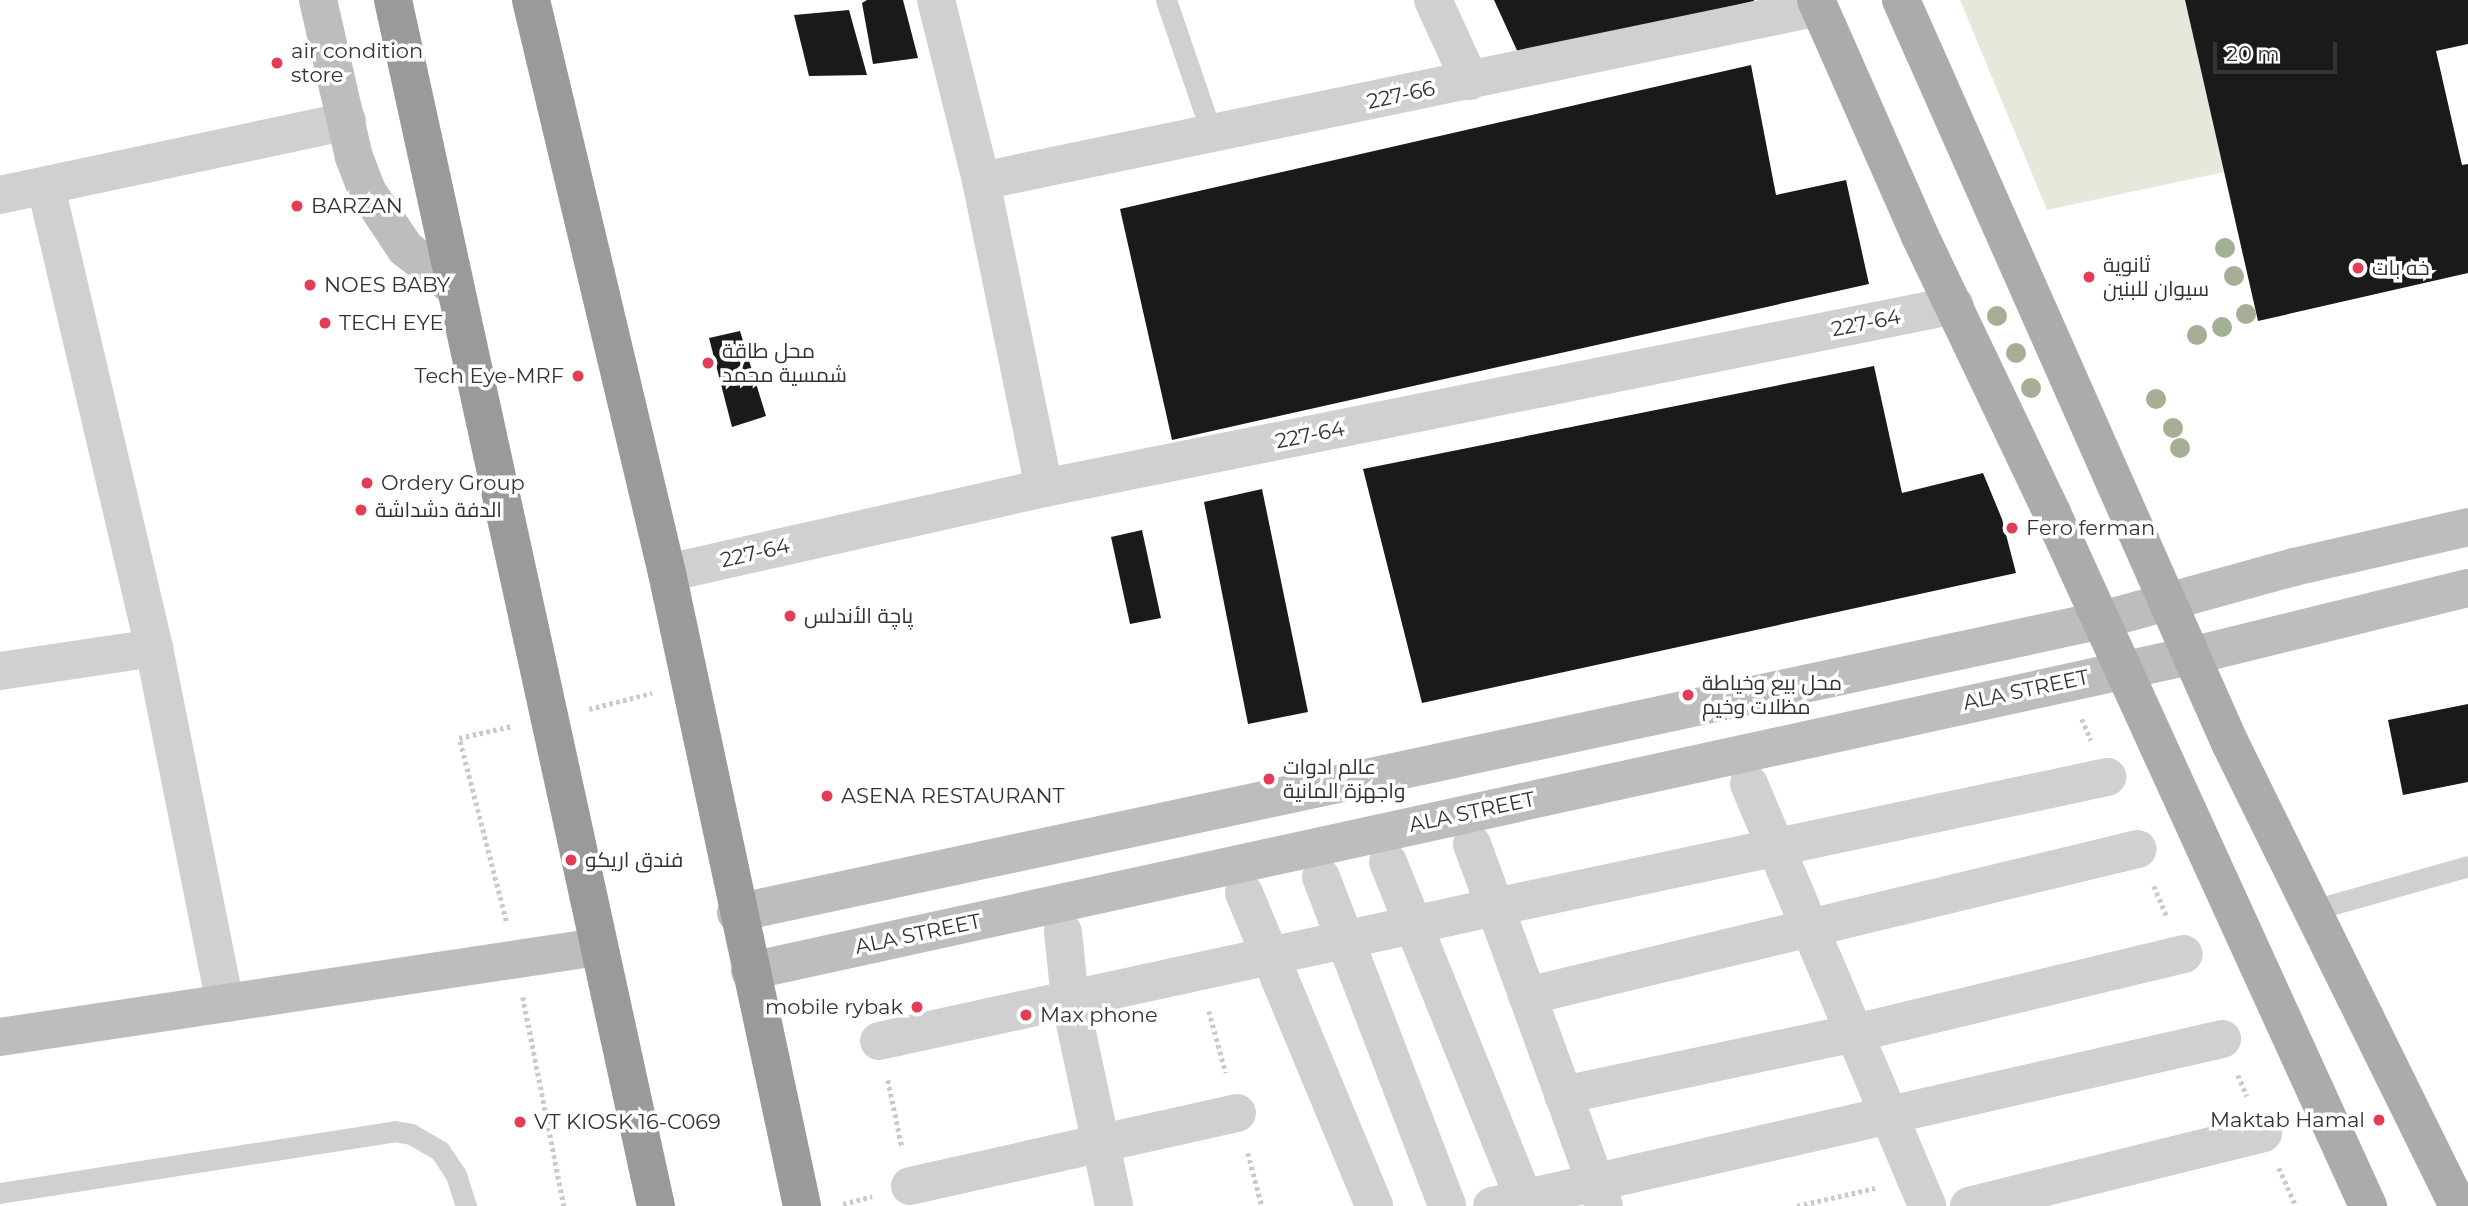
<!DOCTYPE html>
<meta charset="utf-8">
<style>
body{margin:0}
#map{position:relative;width:2468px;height:1206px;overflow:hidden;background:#fff;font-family:Montserrat,Cairo,sans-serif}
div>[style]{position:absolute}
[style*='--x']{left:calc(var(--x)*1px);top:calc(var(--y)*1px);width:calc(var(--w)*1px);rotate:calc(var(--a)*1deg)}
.green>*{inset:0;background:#e4e9dc}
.building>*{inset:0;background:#1a1a1a}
.path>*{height:4.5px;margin-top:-2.25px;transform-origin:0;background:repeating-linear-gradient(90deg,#cacaca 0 3.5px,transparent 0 7px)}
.lane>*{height:21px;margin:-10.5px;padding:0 10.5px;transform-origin:10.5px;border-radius:10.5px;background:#d0d0d0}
.street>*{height:38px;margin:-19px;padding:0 19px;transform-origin:19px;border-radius:19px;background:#d0d0d0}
.secondary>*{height:38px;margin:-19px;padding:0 19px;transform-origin:19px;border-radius:19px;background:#bdbdbd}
.primary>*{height:38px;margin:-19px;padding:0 19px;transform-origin:19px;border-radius:19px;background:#ababab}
.highway>*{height:38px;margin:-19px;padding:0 19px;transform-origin:19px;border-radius:19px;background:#9a9a9a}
.trees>*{width:20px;height:20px;margin:-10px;border-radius:50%;background:#a4af96}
.dots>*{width:19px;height:19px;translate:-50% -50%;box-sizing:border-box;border:4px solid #fff;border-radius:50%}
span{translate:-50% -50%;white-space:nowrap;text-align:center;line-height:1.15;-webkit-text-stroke:7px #fff;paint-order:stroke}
.poi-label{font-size:21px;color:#333}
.left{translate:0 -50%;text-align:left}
.right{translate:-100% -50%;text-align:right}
.street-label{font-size:21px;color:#333}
.scale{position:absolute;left:2213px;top:42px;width:124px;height:32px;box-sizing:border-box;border:4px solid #333;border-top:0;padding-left:9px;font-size:21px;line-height:24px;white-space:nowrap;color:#333;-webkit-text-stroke:5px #fff;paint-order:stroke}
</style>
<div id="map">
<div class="green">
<i style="clip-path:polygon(1960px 0,2185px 0,2224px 172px,2047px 210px)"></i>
</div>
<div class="building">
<i style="clip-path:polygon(867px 0,903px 0,918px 58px,873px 64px,862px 3px)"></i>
<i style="clip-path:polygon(1494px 0,1754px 0,1754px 1px,1520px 57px)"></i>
<i style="clip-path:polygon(2185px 0,2468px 0,2468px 44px,2436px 51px,2462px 165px,2468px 164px,2468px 273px,2258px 321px)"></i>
<i style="clip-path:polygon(849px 10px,867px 75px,809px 76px,794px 15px)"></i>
<i style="clip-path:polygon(1751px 65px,1776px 195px,1846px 180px,1869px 284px,1172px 440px,1120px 209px)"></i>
<i style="clip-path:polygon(740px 331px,766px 416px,732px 427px,709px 338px)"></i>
<i style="clip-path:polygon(1874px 366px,1902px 493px,1983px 473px,2002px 519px,2016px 573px,1422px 703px,1363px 469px)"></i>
<i style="clip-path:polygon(1262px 489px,1308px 712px,1248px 724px,1204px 502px)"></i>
<i style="clip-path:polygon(1142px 530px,1161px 618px,1130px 624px,1111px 537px)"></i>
<i style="clip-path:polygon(2468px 704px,2468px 782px,2403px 795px,2388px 720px)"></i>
</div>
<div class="path">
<i style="--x:589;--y:709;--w:65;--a:-14.3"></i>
<i style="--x:2082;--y:719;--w:23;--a:67"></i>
<i style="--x:2154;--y:886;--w:34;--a:67"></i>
<i style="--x:506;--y:921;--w:189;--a:-104.4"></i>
<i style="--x:459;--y:738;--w:54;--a:-12.8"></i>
<i style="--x:523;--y:997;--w:213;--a:78.9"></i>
<i style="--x:1209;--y:1011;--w:64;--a:74.7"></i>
<i style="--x:2238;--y:1075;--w:23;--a:67"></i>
<i style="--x:888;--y:1080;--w:68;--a:78.2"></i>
<i style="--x:1248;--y:1153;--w:55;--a:75.2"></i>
<i style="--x:2279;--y:1168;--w:42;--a:65.9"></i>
<i style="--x:843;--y:1204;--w:30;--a:-15"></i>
<i style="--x:1797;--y:1206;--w:80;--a:-13"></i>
</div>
<div class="lane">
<i style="--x:1166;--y:0;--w:142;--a:71.1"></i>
<i style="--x:2313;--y:910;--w:161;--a:-15.8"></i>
<i style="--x:0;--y:1193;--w:399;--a:-8.9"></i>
<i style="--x:394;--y:1131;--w:17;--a:10"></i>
<i style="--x:411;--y:1134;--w:34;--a:30"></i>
<i style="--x:440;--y:1151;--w:29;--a:56"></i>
<i style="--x:456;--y:1175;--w:33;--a:72"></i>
</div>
<div class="street">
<i style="--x:936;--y:0;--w:187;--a:76"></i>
<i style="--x:981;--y:181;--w:313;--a:78.4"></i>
<i style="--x:1433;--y:0;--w:89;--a:65.4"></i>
<i style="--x:981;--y:181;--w:856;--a:-11.73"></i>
<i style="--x:46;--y:187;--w:473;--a:76.8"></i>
<i style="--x:154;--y:648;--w:362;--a:78.7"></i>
<i style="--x:0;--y:195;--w:355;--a:-12"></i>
<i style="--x:667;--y:573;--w:386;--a:-12.7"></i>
<i style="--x:1044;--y:488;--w:929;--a:-11.36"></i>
<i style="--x:0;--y:671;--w:156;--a:-8.5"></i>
<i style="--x:1749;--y:784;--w:458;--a:67.1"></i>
<i style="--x:1388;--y:862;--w:371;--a:68"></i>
<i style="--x:1321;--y:877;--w:352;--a:69"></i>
<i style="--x:1244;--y:893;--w:339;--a:67.4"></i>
<i style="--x:1063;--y:932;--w:68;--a:84.1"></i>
<i style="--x:1070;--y:1000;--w:211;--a:77.9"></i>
<i style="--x:1527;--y:996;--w:628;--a:-13.53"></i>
<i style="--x:879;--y:1041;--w:630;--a:-12.27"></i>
<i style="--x:1495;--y:907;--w:67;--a:-110.1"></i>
<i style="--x:1563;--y:1095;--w:299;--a:-12"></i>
<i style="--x:1855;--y:1033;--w:338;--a:-13.5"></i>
<i style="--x:910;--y:1186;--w:335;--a:-12.6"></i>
<i style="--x:1492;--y:1206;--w:749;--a:-12.89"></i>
<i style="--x:1604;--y:1206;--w:318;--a:-110"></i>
<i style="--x:1495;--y:907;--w:626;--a:-11.99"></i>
<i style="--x:1969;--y:1206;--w:303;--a:-13.9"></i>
</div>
<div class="secondary">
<i style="--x:318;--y:0;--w:161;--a:77.1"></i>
<i style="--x:354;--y:157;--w:36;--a:69"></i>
<i style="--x:367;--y:191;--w:69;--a:56.3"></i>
<i style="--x:405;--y:248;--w:65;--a:38.8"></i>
<i style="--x:736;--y:913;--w:1393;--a:-12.1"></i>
<i style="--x:2098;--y:621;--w:203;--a:-15.4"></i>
<i style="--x:2294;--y:567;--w:179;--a:-12.9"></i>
<i style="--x:750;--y:971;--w:1479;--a:-12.34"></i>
<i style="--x:2195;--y:655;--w:281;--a:-13.8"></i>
<i style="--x:0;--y:1037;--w:604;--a:-8.57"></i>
</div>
<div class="primary">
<i style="--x:1816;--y:0;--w:258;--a:66.2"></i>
<i style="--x:1920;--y:236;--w:307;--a:64.5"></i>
<i style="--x:2052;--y:513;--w:762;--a:65.49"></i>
<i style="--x:1901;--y:0;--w:813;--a:66.12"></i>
<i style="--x:2230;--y:743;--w:516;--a:63.78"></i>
</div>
<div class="highway">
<i style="--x:393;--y:0;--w:1234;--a:77.7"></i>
<i style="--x:531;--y:0;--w:589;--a:76.65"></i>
<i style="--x:667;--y:573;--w:647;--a:77.96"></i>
</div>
<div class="trees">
<i style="left:2225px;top:248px"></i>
<i style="left:2234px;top:276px"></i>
<i style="left:2246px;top:314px"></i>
<i style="left:1997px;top:316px"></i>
<i style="left:2222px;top:327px"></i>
<i style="left:2197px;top:335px"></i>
<i style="left:2016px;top:353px"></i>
<i style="left:2031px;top:388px"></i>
<i style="left:2156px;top:399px"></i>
<i style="left:2173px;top:428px"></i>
<i style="left:2180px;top:448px"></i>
</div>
<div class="dots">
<i style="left:277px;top:63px;background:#e23c57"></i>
<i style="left:297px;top:206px;background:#e23c57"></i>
<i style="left:2358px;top:268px;background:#e23c57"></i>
<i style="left:2089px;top:277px;background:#e23c57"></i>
<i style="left:310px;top:285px;background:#e23c57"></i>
<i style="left:325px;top:323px;background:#e23c57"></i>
<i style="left:708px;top:363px;background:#e23c57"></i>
<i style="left:578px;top:376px;background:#e23c57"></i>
<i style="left:367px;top:483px;background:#e23c57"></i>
<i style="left:361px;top:510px;background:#e23c57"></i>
<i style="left:2012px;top:528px;background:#e23c57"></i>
<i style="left:790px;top:616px;background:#e23c57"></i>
<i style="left:1688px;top:695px;background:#e23c57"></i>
<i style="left:1269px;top:779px;background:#e23c57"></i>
<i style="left:827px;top:796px;background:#e23c57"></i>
<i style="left:571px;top:860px;background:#e23c57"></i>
<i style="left:917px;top:1007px;background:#e23c57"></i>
<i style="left:1026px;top:1015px;background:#e23c57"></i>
<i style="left:2379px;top:1120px;background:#e23c57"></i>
<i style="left:520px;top:1122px;background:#e23c57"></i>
</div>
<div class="poi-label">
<span class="left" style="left:291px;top:63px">air condition<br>store</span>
<span class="left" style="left:311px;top:206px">BARZAN</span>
<span class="left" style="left:2103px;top:277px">ثانوية<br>سيوان للبنين</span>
<span class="left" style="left:2372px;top:268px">خه بات</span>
<span class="left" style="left:324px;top:285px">NOES BABY</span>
<span class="left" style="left:339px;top:323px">TECH EYE</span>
<span class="left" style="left:722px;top:363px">محل طاقة<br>شمسية محمد</span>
<span class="right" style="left:564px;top:376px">Tech Eye-MRF</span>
<span class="left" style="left:381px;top:483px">Ordery Group</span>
<span class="left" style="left:375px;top:510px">الدفة دشداشة</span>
<span class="left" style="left:2026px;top:528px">Fero ferman</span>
<span class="left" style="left:804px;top:616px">پاچة الأندلس</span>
<span class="left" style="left:1702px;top:695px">محل بيع وخياطة<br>مظلات وخيم</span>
<span class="left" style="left:1283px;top:779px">عالم ادوات<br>واجهزة المانية</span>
<span class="left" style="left:841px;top:796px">ASENA RESTAURANT</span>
<span class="left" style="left:585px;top:860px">فندق اريكو</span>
<span class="right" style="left:903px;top:1007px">mobile rybak</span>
<span class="left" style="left:1040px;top:1015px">Max phone</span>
<span class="right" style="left:2365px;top:1120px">Maktab Hamal</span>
<span class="left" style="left:534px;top:1122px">VT KIOSK 16-C069</span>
</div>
<div class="street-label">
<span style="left:1401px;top:95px;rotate:-12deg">227-66</span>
<span style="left:1866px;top:323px;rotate:-11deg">227-64</span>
<span style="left:1310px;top:435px;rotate:-11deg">227-64</span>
<span style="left:755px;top:553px;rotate:-13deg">227-64</span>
<span style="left:2026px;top:690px;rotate:-12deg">ALA STREET</span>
<span style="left:1472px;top:812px;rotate:-12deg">ALA STREET</span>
<span style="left:918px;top:934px;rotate:-12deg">ALA STREET</span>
</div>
<div class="scale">20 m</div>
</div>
